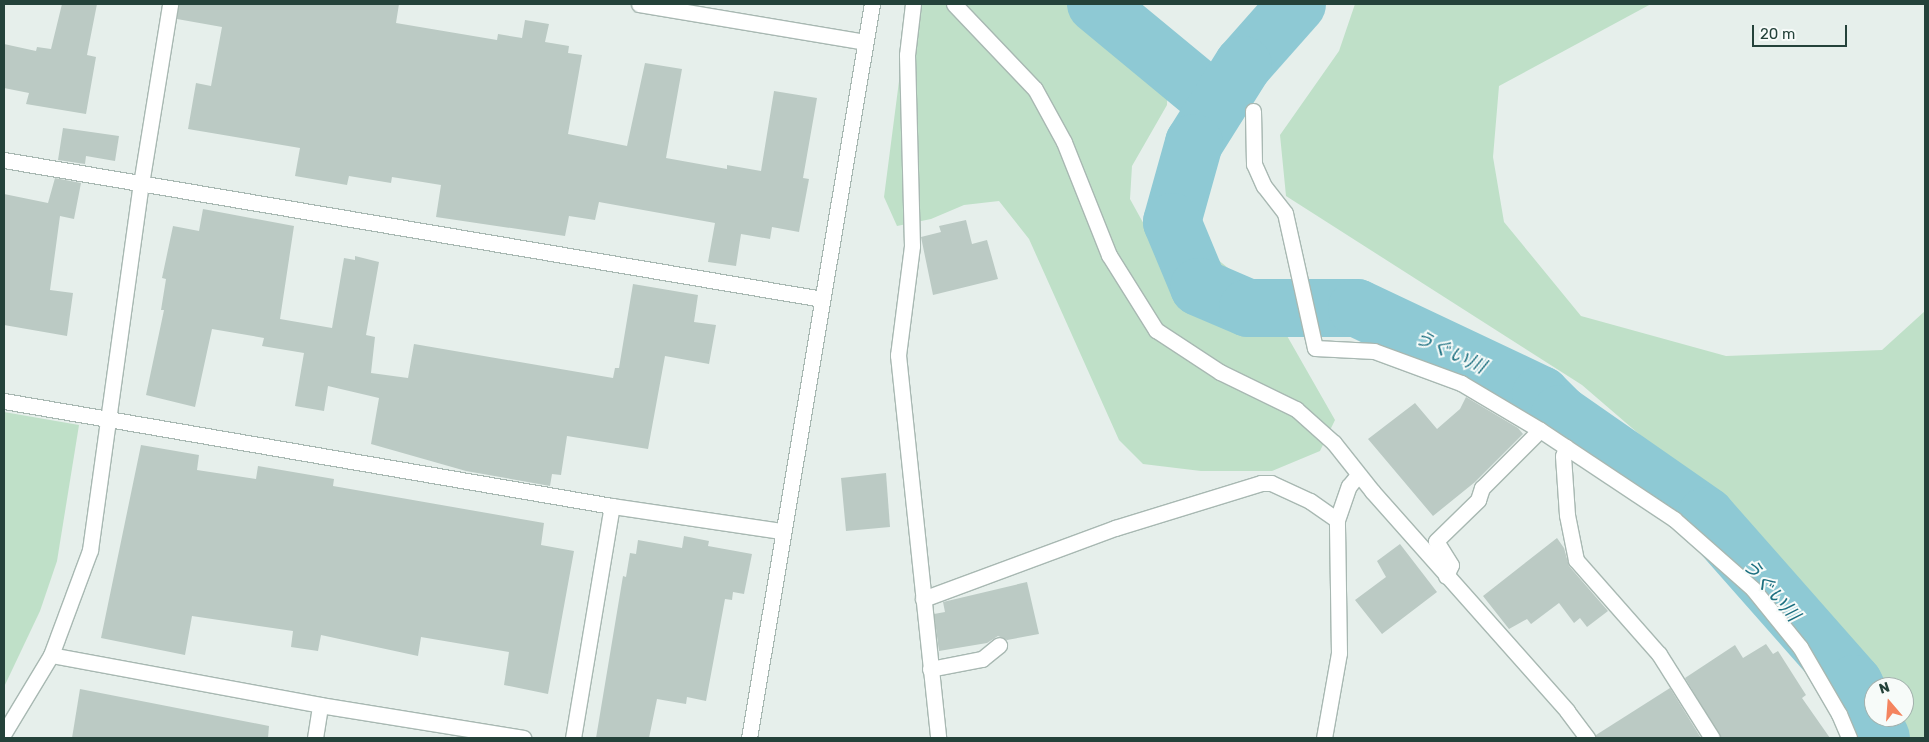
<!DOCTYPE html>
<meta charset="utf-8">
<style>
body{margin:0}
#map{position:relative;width:1929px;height:742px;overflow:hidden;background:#e6efeb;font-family:Rubik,"Noto Sans JP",sans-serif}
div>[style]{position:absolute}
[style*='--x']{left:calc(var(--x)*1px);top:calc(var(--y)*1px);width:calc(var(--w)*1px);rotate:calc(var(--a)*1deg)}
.green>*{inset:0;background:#bfe0c8}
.river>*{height:58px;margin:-29px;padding:0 29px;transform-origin:29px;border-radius:29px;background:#8ec9d4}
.building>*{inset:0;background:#bbcac4}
.roads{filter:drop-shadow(1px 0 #a8b8b2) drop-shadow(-1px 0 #a8b8b2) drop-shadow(0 1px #a8b8b2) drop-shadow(0 -1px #a8b8b2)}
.service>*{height:15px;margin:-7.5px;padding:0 7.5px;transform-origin:7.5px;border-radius:7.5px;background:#fff}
.minor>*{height:15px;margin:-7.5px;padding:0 7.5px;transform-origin:7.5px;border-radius:7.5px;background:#fff}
.tertiary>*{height:15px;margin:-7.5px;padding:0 7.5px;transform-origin:7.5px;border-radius:7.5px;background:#fff}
span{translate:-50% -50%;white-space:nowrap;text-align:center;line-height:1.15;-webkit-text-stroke:4px #f7fbf9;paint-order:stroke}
.water-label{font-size:19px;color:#1c6f80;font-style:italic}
.frame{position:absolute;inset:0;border:5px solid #24423a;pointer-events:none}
.north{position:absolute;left:1864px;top:677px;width:50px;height:50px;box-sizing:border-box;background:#f7fbf9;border:1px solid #a3b1ad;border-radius:50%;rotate:342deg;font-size:14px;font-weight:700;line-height:20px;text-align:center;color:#24423a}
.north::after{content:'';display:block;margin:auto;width:18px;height:22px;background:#f4845f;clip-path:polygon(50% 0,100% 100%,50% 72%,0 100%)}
.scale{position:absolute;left:1752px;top:25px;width:95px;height:22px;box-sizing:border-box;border:2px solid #24423a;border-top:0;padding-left:6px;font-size:15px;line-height:18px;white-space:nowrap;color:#24423a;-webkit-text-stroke:4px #f7fbf9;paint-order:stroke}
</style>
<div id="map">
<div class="green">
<i style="clip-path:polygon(909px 4px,1077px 4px,1150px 54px,1168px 76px,1167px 105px,1132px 166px,1130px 199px,1146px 228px,1217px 259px,1266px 299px,1335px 420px,1320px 451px,1272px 471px,1201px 471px,1143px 464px,1119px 440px,1029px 239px,999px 201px,964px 205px,931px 219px,897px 226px,884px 197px)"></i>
<i style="clip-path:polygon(1355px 4px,1651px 4px,1499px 86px,1493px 157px,1504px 222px,1581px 316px,1726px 356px,1882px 350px,1925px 311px,1925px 738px,1891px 738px,1878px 717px,1904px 717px,1904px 687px,1874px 687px,1874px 710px,1806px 598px,1668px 459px,1582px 385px,1286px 196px,1280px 135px,1339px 51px)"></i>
<i style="clip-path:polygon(4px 412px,79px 425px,57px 561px,40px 611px,4px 687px)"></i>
</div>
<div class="river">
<i style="--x:1096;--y:4;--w:158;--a:39.6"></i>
<i style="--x:1297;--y:4;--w:81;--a:131.5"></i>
<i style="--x:1243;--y:65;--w:92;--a:122.1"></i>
<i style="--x:1194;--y:143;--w:82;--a:105.6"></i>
<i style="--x:1172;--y:222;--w:70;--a:67.4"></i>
<i style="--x:1199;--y:287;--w:53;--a:23.2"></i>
<i style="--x:1248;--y:308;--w:109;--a:0"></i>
<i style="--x:1357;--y:308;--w:204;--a:25.3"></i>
<i style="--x:1541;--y:395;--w:27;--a:45"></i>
<i style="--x:1560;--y:414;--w:178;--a:34.9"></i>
<i style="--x:1706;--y:516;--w:224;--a:48.6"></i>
<i style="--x:1854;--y:684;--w:60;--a:63.4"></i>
</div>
<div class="building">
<i style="clip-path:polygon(62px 4px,97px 4px,87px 55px,96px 57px,86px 114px,26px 104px,29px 93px,4px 88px,4px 44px,36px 51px,37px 47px,51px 49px)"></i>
<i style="clip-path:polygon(179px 4px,399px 4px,396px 23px,497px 40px,498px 34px,522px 38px,525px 20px,549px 24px,545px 42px,569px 46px,568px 53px,582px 55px,568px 134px,627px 146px,645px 63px,682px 69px,666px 158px,727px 169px,727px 165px,761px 171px,774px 91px,817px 98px,803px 178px,809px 179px,799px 232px,772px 227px,770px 239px,741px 234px,736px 266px,708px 262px,715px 223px,599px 202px,595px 220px,569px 216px,565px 236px,436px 217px,441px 185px,392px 177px,391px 183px,349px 176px,347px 185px,295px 176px,300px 148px,188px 129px,196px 83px,211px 86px,222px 27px,177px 19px)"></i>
<i style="clip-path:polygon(63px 128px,119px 136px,115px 161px,86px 156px,85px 164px,58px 160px)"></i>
<i style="clip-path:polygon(55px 178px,81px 183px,74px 219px,60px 216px,50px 290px,73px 293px,67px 336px,4px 325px,4px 194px,48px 203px)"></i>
<i style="clip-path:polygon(203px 209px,294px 226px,280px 319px,332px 328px,344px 258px,355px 260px,355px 256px,379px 262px,366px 335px,375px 337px,371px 373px,408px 378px,414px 344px,613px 378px,615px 368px,619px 368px,633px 284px,698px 295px,694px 322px,716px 325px,709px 364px,665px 356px,648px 449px,567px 436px,561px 475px,552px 474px,550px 486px,466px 471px,371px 444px,379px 398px,328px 386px,324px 411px,295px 406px,304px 353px,262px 346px,264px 338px,212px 329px,195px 407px,146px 395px,164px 310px,161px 310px,166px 279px,162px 278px,173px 226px,199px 231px)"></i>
<i style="clip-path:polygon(966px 220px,972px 244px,987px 240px,998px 279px,933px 295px,921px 237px,941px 232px,939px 226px)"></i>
<i style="clip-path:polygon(1466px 397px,1518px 428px,1523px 434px,1475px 482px,1433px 516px,1368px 439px,1415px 403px,1437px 429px,1460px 409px)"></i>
<i style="clip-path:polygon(141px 445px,199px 455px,197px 470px,256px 479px,258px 466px,334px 479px,333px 486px,544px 523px,541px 545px,574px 551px,548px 694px,504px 685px,509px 652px,421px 637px,418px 656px,321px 635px,318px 651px,291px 647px,293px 631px,192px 616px,185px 655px,101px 638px)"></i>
<i style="clip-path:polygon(886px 473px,890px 527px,846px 531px,841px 478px)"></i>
<i style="clip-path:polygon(684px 536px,709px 541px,708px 546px,752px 554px,744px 594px,733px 592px,732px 600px,725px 599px,706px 701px,687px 697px,686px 704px,657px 699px,649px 738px,596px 738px,623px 576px,626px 577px,630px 553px,636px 554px,638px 540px,682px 548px)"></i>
<i style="clip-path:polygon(1557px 538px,1564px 548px,1569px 566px,1608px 611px,1587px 627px,1580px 618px,1574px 623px,1559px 603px,1531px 624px,1527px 619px,1509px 629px,1483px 596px)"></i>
<i style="clip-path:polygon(1400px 544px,1437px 592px,1382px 634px,1355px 600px,1386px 577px,1377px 561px)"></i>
<i style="clip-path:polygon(1027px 582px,1039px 634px,1007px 640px,998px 636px,987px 643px,939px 651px,934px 614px,945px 612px,943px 602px)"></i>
<i style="clip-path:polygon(1766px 644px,1773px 654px,1778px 651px,1806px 695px,1802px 698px,1830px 738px,1721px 738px,1685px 678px,1735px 645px,1743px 658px)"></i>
<i style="clip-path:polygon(1670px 688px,1701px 738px,1596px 738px,1596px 735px)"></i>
<i style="clip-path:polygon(80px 689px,269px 726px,268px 738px,72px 738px)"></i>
</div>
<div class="roads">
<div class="service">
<i style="--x:1315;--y:348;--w:59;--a:2.9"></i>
<i style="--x:1374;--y:351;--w:93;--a:20.2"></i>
<i style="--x:1461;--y:383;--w:92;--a:30.7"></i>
<i style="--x:1540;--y:430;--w:161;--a:33.6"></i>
<i style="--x:1674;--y:519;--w:106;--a:41.5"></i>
<i style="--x:1753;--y:589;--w:75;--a:51"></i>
<i style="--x:1800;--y:647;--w:78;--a:59.8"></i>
<i style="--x:1839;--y:714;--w:26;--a:67"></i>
</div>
<div class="minor">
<i style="--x:913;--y:4;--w:51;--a:96.7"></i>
<i style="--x:907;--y:55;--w:191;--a:88.5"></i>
<i style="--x:912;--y:246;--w:110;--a:97.3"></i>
<i style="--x:898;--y:355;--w:385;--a:84"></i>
<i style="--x:954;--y:4;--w:117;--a:46.4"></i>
<i style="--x:1035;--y:89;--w:60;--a:61.3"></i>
<i style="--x:1064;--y:142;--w:122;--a:68.3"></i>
<i style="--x:1109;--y:255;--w:89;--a:57.9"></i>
<i style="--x:1156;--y:330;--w:77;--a:33.3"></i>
<i style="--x:1220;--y:372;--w:85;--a:26"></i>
<i style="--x:1296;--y:409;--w:51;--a:41.8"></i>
<i style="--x:1334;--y:443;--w:61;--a:51.6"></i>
<i style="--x:1372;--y:491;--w:294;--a:48.4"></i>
<i style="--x:1567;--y:711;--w:34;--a:53"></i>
<i style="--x:1253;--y:111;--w:53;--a:88.9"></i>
<i style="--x:1254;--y:164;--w:24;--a:66"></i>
<i style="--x:1264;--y:186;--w:34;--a:52"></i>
<i style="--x:1285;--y:213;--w:138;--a:77.5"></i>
<i style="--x:4;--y:160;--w:830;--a:9.64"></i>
<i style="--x:4;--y:401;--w:617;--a:9.8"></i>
<i style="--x:612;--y:506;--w:172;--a:8.4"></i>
<i style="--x:1566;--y:447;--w:9;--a:108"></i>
<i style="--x:1563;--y:456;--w:59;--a:86.1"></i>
<i style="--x:1567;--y:515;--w:46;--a:78.7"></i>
<i style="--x:1576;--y:560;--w:125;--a:48.6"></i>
<i style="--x:1659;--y:654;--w:99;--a:57.8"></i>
<i style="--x:1446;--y:576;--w:12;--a:-66"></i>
<i style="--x:1451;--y:565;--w:28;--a:-122"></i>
<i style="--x:1436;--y:541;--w:59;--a:-44.3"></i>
<i style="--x:1478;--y:500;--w:13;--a:-72"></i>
<i style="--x:1482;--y:488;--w:82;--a:-45"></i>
<i style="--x:923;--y:599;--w:205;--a:-20.3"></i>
<i style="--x:1115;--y:528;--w:153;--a:-17.1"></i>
<i style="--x:1261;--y:483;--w:10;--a:0"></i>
<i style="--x:1271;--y:483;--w:43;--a:24.8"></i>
<i style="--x:1310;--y:501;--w:33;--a:35"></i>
<i style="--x:51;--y:655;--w:274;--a:10.5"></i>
<i style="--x:320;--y:705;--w:206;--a:9.2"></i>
<i style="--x:930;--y:669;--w:53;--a:-10.9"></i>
<i style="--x:982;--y:659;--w:22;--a:-39"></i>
<i style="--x:4;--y:733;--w:91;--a:-58.9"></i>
<i style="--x:51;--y:655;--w:112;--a:-69.6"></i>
<i style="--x:90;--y:550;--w:370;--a:-82.1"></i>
<i style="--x:141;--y:184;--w:182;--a:-80.8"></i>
<i style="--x:315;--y:738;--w:33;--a:-81"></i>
<i style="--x:573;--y:738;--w:235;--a:-80.5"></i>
<i style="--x:1324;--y:738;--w:86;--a:-80"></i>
<i style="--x:1339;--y:653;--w:133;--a:-90.9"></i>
<i style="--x:1337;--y:520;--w:36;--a:-71"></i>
<i style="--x:1349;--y:486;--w:14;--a:-51"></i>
</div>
<div class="tertiary">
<i style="--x:639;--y:4;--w:229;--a:9.5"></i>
<i style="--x:749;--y:738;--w:744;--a:-80.49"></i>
</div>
</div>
<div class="water-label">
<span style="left:1450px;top:352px;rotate:25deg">うぐい川</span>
<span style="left:1771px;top:590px;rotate:49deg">うぐい川</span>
</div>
<div class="frame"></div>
<div class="north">N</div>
<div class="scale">20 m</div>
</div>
